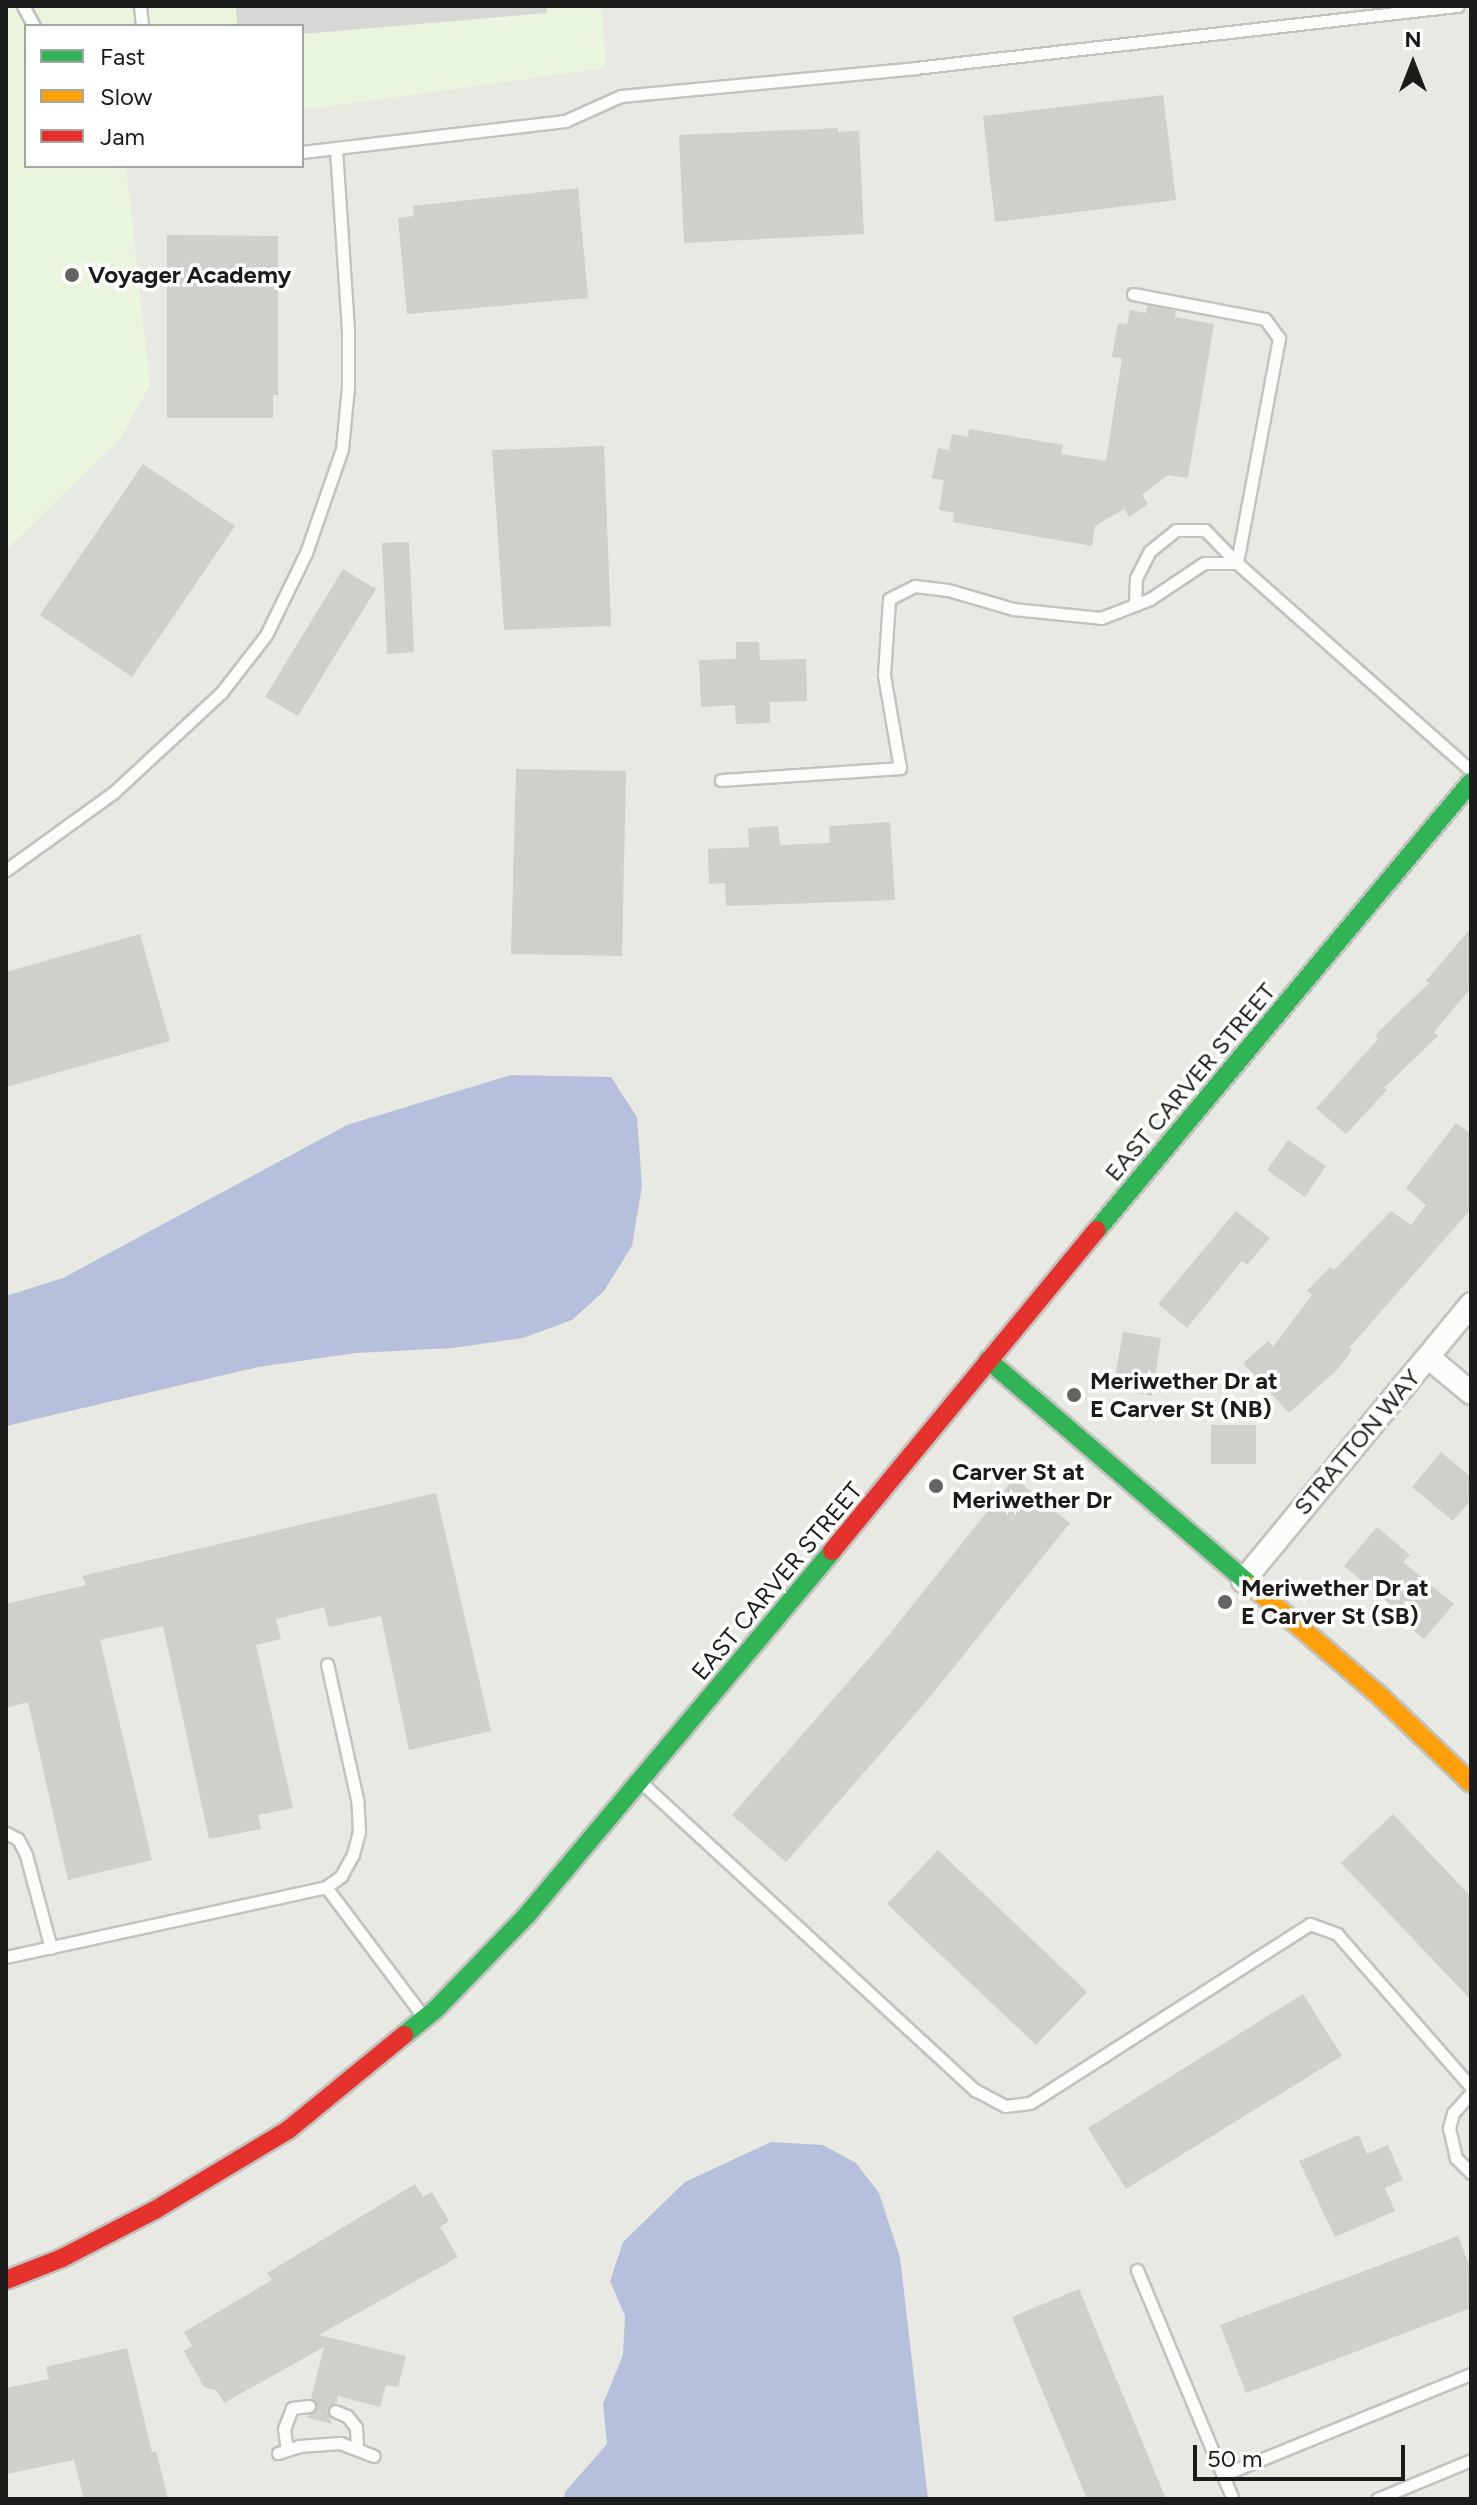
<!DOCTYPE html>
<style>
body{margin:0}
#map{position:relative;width:1477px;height:2505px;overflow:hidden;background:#e8e9e3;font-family:Figtree,sans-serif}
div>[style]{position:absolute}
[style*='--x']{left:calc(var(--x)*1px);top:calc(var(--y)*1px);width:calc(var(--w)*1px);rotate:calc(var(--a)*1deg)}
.education>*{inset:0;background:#e9f5dc}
.parking>*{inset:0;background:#d7d8d5}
.water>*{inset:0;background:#b6c0dd}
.building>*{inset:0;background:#cfcfcb}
.roads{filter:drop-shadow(2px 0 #c2c2bf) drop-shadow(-2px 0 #c2c2bf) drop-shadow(0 2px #c2c2bf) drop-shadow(0 -2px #c2c2bf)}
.lane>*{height:11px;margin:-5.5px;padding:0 5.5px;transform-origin:5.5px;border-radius:5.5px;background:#fcfcfb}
.street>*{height:22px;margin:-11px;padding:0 11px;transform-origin:11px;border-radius:11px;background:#fcfcfb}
.fast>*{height:18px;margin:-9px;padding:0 9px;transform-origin:9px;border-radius:9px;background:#30b455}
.slow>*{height:18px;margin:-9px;padding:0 9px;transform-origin:9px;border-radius:9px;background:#ff9f0a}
.jam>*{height:18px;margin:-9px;padding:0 9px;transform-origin:9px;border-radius:9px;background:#e5322d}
.dots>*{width:22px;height:22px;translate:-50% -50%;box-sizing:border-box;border:4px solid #fff;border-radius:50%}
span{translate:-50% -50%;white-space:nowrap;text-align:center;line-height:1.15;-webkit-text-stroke:7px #fff;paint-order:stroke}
.poi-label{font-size:24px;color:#1b1b1b;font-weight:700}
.left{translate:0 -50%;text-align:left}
.street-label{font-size:24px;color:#1b1b1b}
.frame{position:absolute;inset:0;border:8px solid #1b1b1b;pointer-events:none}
.legend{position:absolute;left:24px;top:24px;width:280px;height:144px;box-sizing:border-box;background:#fff;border:2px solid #a4a4a4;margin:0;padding:10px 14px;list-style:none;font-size:24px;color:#1b1b1b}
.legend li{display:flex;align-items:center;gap:16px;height:40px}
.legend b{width:40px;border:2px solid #a4a4a4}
.north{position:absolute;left:1373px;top:24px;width:80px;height:80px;-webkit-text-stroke:6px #fff;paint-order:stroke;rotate:0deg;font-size:22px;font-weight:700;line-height:32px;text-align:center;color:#1b1b1b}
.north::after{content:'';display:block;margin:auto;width:28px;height:36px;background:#1b1b1b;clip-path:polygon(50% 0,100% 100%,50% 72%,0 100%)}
.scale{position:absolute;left:1193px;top:2445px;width:212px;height:36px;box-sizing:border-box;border:4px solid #1b1b1b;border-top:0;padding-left:10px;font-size:24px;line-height:28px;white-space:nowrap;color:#1b1b1b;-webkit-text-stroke:6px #fff;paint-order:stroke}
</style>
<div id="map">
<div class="education">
<i style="clip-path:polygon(6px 6px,601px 6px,606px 68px,302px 110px,302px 26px,26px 26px,26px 166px,126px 166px,150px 385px,119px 440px,6px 550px)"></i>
</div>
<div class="parking">
<i style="clip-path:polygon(236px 6px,547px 6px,547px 13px,302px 34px,302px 26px,237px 26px)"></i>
</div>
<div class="water">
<i style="clip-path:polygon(511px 1075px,611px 1077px,637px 1117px,642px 1186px,632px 1246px,604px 1291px,572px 1320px,523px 1338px,453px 1348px,356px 1353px,258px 1367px,6px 1426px,6px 1296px,63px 1278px,347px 1125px)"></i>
<i style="clip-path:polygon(771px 2142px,823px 2145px,856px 2163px,879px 2193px,900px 2257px,928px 2499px,564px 2499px,565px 2492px,607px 2444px,603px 2404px,623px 2355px,625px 2316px,610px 2281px,623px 2242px,685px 2182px)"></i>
</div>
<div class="building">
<i style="clip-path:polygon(1163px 95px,1176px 200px,995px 222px,983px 116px)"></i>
<i style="clip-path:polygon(838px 128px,838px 132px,859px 131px,864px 234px,684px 243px,679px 135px)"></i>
<i style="clip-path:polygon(578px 188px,588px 298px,407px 314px,398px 218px,414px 216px,413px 206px)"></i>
<i style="clip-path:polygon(167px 235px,278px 236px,278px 395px,273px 395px,273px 418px,167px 418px)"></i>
<i style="clip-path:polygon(1147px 305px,1176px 311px,1175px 317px,1214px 324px,1188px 478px,1168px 475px,1142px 495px,1148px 504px,1129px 517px,1124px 509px,1095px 526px,1092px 546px,953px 522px,954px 513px,939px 510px,944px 480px,932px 478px,938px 448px,949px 450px,952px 434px,968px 437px,969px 429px,1063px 445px,1061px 454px,1106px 461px,1122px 358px,1112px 357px,1118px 323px,1127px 324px,1130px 310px,1146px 313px)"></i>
<i style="clip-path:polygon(604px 446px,611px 626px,504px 630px,492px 450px)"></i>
<i style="clip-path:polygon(143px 464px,235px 526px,132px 677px,40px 615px)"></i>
<i style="clip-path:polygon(409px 542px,414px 652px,387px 654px,382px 543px)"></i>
<i style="clip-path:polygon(343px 569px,376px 589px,298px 716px,265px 697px)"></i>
<i style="clip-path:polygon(736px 642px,759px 642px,760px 660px,806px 659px,807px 701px,770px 702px,770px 723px,736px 724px,735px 705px,701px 707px,699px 660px,736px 659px)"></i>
<i style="clip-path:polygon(516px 769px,626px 771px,622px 956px,511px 954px)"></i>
<i style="clip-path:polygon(890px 822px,895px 900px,726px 906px,725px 883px,709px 884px,708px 849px,749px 847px,748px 828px,778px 826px,780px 845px,830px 843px,829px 826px)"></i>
<i style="clip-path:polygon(1471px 928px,1471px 988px,1434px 1032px,1438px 1036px,1384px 1088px,1387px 1090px,1346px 1134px,1316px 1108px,1378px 1039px,1375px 1035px,1429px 983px,1426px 981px)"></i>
<i style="clip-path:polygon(140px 934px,170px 1041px,6px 1087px,6px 972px)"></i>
<i style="clip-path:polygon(1456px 1123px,1471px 1134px,1471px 1209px,1349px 1348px,1352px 1350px,1338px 1369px,1289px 1413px,1243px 1363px,1268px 1341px,1273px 1347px,1312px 1295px,1307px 1291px,1330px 1267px,1334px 1270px,1391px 1211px,1411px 1225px,1426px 1205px,1406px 1188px)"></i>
<i style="clip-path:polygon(1288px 1140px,1326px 1166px,1305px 1197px,1267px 1170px)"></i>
<i style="clip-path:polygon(1236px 1211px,1270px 1238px,1247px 1265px,1242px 1261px,1187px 1328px,1158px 1304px)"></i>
<i style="clip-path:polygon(1123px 1332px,1161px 1338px,1152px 1396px,1113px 1389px)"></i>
<i style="clip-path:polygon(1211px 1425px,1256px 1425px,1256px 1464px,1211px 1464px)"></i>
<i style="clip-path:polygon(1441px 1452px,1471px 1477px,1471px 1500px,1453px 1521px,1412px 1487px)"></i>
<i style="clip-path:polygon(1014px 1478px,1070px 1523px,929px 1698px,786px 1862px,732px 1815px,884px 1641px)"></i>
<i style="clip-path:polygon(436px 1493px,491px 1731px,409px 1750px,381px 1616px,329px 1627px,324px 1607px,276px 1619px,281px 1639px,256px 1645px,293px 1808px,258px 1815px,261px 1829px,209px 1839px,163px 1626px,100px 1640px,152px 1860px,68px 1880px,28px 1702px,6px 1708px,6px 1604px,86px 1585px,82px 1576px)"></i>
<i style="clip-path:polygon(1377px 1527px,1410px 1555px,1403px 1562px,1454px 1604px,1424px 1639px,1394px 1614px,1397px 1610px,1344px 1566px)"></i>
<i style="clip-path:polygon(1393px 1814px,1471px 1897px,1471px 2000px,1341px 1863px)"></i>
<i style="clip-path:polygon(938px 1850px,1087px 1992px,1036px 2045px,887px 1904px)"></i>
<i style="clip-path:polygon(1303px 1994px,1342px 2056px,1126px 2189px,1088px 2128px)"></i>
<i style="clip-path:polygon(1359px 2135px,1367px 2154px,1388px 2145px,1403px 2180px,1385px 2188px,1395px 2211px,1335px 2237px,1299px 2161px)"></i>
<i style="clip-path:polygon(415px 2184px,423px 2197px,432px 2192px,449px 2221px,440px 2227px,458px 2257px,319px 2335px,406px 2356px,398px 2387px,386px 2385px,380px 2407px,338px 2396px,337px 2403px,327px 2408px,332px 2424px,306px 2417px,317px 2409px,316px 2402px,311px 2398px,324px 2347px,224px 2403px,216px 2390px,204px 2387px,184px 2351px,192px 2346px,184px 2332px,272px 2280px,267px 2273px)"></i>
<i style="clip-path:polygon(1458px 2236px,1471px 2270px,1471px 2308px,1246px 2393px,1220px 2325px)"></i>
<i style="clip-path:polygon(1079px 2289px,1166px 2499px,1087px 2499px,1012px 2317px)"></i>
<i style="clip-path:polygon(127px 2348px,152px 2452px,156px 2451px,168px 2499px,84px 2499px,74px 2460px,6px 2474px,6px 2388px,49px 2379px,46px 2367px)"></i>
</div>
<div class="roads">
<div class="lane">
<i style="--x:23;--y:6;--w:23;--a:61"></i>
<i style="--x:140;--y:6;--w:20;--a:84"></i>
<i style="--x:302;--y:152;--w:265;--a:-6.7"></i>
<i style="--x:565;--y:121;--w:61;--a:-24.1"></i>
<i style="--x:621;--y:96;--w:295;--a:-5.4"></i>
<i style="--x:915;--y:68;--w:546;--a:-6.53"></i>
<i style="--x:1133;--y:294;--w:134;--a:10.7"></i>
<i style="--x:1265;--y:319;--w:24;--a:54"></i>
<i style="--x:1279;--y:338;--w:229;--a:100.6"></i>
<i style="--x:1237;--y:563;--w:313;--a:41.6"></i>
<i style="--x:1135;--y:605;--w:27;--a:-88"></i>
<i style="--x:1136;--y:578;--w:30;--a:-63"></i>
<i style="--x:1150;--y:551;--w:33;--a:-39"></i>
<i style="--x:1176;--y:530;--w:29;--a:0"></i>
<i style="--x:1205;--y:530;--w:46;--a:45.9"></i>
<i style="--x:721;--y:780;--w:179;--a:-3.8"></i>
<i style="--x:900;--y:768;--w:94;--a:-99.8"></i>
<i style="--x:884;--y:675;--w:76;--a:-86.2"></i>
<i style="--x:889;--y:599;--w:29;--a:-27"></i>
<i style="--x:915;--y:586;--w:33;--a:7"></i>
<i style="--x:948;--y:590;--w:68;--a:16.3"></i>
<i style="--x:1013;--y:609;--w:88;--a:5.8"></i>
<i style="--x:1101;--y:618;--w:53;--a:-21.2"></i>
<i style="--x:1150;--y:599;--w:65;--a:-33.7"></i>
<i style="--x:1204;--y:563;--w:33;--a:0"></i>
<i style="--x:6;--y:870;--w:133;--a:-35.8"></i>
<i style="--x:114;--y:792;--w:146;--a:-42.8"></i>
<i style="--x:221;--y:693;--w:73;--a:-52.2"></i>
<i style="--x:266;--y:635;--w:91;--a:-64"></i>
<i style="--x:306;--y:553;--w:110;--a:-70.9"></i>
<i style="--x:342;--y:449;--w:62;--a:-84.5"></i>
<i style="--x:348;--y:387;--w:57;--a:-90"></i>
<i style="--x:348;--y:330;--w:181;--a:-93.8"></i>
<i style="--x:643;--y:1784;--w:452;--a:42.7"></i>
<i style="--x:975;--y:2090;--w:34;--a:28"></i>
<i style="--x:1005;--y:2106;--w:25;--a:-7"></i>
<i style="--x:1030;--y:2103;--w:332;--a:-32.6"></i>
<i style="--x:1310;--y:1924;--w:29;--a:20"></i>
<i style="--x:1337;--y:1934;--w:203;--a:48.8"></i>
<i style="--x:6;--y:1833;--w:13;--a:27"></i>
<i style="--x:18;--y:1839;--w:18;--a:63"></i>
<i style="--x:26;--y:1855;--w:96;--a:75"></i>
<i style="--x:326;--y:1887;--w:19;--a:-36"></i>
<i style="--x:341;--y:1876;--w:25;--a:-61"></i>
<i style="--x:353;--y:1854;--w:23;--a:-75"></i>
<i style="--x:359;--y:1832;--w:33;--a:-93"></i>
<i style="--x:357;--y:1799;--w:138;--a:-102.5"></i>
<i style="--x:6;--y:1957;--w:328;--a:-12.3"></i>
<i style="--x:326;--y:1887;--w:160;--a:53.1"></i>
<i style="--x:1471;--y:2093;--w:27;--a:132"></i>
<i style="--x:1453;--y:2113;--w:16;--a:105"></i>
<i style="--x:1449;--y:2128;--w:31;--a:77"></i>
<i style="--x:1456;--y:2158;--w:21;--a:45"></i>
<i style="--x:1137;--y:2270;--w:248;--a:67.3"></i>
<i style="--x:335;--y:2411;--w:13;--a:23"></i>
<i style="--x:347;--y:2416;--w:14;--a:51"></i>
<i style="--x:356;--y:2427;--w:22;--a:87"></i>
<i style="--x:287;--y:2450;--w:21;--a:-98"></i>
<i style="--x:284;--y:2429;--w:22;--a:-69"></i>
<i style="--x:292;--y:2408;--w:17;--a:-7"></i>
<i style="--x:278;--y:2453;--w:22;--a:-18"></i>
<i style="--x:299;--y:2446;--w:41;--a:-4.2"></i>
<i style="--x:340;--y:2443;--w:36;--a:21"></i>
<i style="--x:1223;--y:2475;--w:268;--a:-22.2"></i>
<i style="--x:1377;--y:2499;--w:102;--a:-22.5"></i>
</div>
<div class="street">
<i style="--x:1428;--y:1357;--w:56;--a:39.9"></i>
<i style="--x:1243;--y:1581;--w:359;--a:-50.5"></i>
</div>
<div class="fast">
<i style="--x:1097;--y:1230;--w:584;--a:-50.14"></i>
<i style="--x:988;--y:1360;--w:348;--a:40.6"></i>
<i style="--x:404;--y:2035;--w:41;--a:-39.1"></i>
<i style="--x:436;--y:2009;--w:131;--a:-45.9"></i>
<i style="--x:527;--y:1915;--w:475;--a:-50"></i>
</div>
<div class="slow">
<i style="--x:1252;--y:1586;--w:172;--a:40.7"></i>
<i style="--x:1382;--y:1698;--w:123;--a:43.7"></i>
</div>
<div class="jam">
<i style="--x:832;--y:1551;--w:416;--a:-50.5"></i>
<i style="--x:6;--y:2280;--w:60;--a:-21.4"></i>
<i style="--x:62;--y:2258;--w:105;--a:-27.3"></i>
<i style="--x:155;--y:2210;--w:155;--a:-31"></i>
<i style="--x:288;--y:2130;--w:150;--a:-39.3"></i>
</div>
</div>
<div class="dots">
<i style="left:72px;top:275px;background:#636361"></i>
<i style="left:1074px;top:1395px;background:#636361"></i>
<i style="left:936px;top:1486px;background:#636361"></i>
<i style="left:1225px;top:1602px;background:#636361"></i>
</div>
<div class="poi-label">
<span class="left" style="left:88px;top:275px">Voyager Academy</span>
<span class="left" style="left:1090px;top:1395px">Meriwether Dr at<br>E Carver St (NB)</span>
<span class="left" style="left:952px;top:1486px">Carver St at<br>Meriwether Dr</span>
<span class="left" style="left:1241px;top:1602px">Meriwether Dr at<br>E Carver St (SB)</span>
</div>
<div class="street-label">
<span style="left:1190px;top:1082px;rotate:-50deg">EAST CARVER STREET</span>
<span style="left:1357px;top:1442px;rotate:-50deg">STRATTON WAY</span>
<span style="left:777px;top:1581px;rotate:-50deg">EAST CARVER STREET</span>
</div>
<div class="frame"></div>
<ul class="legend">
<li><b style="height:10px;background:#30b455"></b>Fast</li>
<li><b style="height:10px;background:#ff9f0a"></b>Slow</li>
<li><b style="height:10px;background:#e5322d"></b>Jam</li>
</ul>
<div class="north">N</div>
<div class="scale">50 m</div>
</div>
